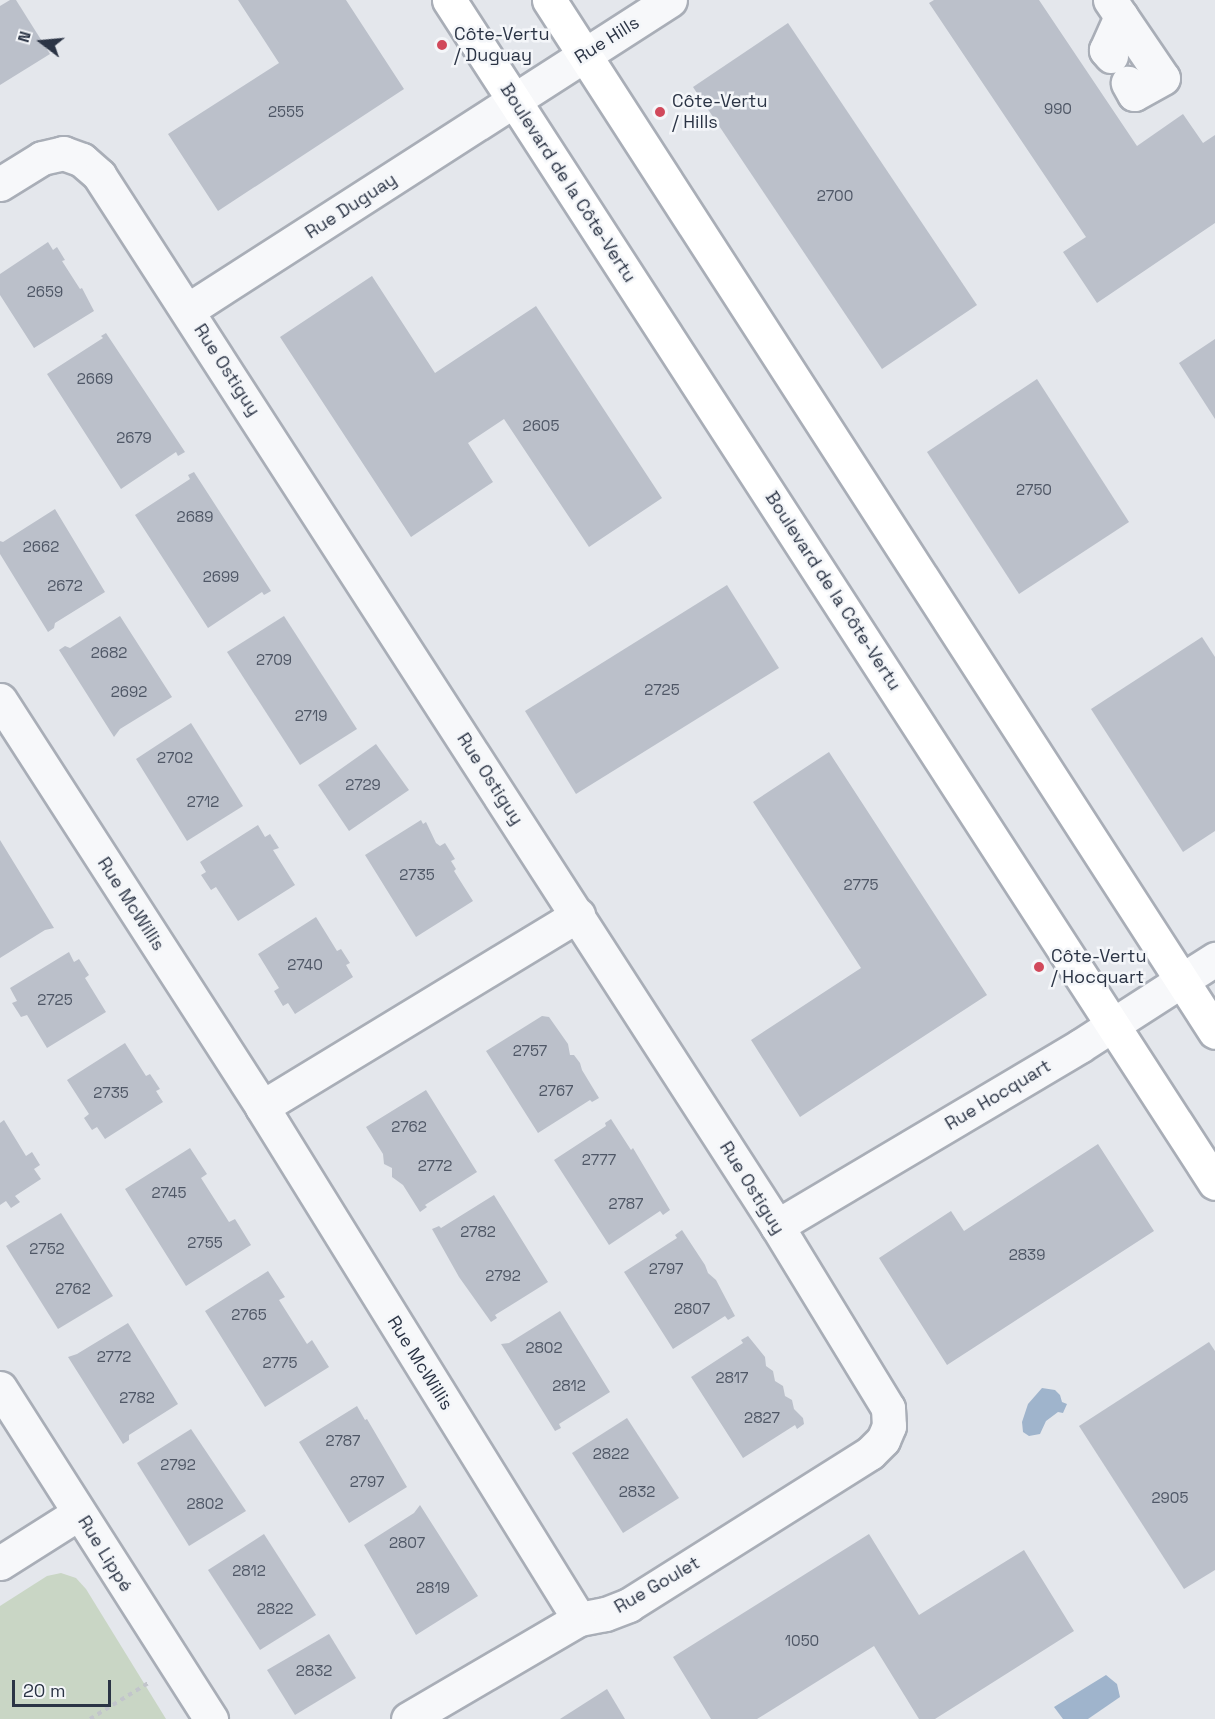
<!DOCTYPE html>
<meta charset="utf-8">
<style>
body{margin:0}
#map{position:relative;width:1215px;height:1719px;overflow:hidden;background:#e4e7ec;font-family:"Space Grotesk",sans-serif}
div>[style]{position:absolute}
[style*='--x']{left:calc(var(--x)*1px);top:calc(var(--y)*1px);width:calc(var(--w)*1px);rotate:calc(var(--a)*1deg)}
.green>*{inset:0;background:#c9d6c5}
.water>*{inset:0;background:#9fb4cc}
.building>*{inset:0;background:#bbc0ca}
.path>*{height:4px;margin-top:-2px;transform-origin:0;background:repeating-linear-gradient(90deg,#c2c5cb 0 4.5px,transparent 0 9px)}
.roads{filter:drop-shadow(2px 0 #a9aeb7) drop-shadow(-2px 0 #a9aeb7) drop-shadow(0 2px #a9aeb7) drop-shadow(0 -2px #a9aeb7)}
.minor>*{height:33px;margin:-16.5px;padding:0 16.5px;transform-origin:16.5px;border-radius:16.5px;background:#f7f8fa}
.major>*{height:33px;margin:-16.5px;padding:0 16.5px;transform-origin:16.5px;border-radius:16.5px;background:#fff}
.dots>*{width:16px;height:16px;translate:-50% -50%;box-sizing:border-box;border:3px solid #f4f6f9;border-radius:50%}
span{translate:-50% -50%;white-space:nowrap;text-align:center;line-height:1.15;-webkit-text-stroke:5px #f4f6f9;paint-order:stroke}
.number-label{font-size:15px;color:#4f5766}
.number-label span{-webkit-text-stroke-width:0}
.poi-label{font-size:18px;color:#2b3445}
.left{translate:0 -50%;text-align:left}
.street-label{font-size:18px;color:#2b3445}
.north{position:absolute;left:12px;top:12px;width:60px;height:60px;-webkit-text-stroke:4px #f4f6f9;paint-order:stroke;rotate:286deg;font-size:16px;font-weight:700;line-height:24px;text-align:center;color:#2b3445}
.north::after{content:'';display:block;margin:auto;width:21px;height:27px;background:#2b3445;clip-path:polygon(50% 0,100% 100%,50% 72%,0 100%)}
.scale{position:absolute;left:12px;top:1680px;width:99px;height:27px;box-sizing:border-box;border:3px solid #2b3445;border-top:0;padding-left:8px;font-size:18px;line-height:21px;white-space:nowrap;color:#2b3445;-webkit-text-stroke:4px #f4f6f9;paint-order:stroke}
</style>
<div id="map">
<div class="green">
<i style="clip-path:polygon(61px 1573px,76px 1578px,86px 1589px,166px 1719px,0 1719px,0 1606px,47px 1576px)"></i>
</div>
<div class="water">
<i style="clip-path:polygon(1042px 1388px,1055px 1390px,1060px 1395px,1062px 1402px,1067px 1404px,1063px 1413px,1058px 1412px,1046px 1421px,1040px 1434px,1029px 1436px,1023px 1432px,1022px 1422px,1028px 1404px)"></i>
<i style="clip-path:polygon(1106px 1675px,1117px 1684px,1120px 1697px,1088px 1719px,1063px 1719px,1054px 1707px)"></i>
</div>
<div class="building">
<i style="clip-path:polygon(10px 0,16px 0,50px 54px,0 85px,0 6px)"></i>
<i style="clip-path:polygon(238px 0,346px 0,404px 89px,218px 211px,168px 134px,279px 63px)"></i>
<i style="clip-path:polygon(934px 0,1039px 0,1137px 146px,1183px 114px,1203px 143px,1215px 135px,1215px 223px,1097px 303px,1063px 252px,1086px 237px,929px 3px)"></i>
<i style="clip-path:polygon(788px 23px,977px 305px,882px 369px,693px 87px)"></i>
<i style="clip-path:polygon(48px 242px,53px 250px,57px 247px,65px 260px,62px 261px,80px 289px,82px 288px,94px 311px,34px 348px,0 295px,0 274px)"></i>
<i style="clip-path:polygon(372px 276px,435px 373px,536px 306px,662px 498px,589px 547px,504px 419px,468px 443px,493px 482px,411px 537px,280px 337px)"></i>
<i style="clip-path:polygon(106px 333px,185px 452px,178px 456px,176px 452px,121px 489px,47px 374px,103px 338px,101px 336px)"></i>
<i style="clip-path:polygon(1215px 339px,1215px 419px,1179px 363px)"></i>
<i style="clip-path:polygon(1037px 379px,1129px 522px,1019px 594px,927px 452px)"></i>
<i style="clip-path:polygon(194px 472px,271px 591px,264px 595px,262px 592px,208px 628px,135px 515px,190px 479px,188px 475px)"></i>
<i style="clip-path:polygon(55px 509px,105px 592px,55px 623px,54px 628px,48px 632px,0 554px,0 541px,3px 542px)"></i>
<i style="clip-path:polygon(727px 585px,779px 668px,576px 794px,525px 711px)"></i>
<i style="clip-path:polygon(120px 616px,172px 697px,120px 729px,114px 737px,59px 650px,65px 646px,70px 648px)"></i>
<i style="clip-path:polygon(284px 616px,357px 729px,300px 765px,227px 652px)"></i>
<i style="clip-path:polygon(1202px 637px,1215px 657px,1215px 831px,1183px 852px,1091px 709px)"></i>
<i style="clip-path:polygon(191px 723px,243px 806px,187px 841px,136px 759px)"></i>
<i style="clip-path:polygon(376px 744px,409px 790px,349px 831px,318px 785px)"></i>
<i style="clip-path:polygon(829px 752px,987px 995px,800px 1117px,751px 1040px,861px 968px,753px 802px)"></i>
<i style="clip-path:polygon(421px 820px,423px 824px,426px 822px,436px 843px,440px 846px,445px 843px,455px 859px,451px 861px,456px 869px,454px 871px,473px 901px,416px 937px,365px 855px)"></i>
<i style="clip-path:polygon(258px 825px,265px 837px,270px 834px,279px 848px,273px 850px,295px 885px,238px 921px,216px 887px,211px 890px,201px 875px,206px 872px,200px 862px)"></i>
<i style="clip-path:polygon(0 840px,54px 928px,45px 930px,0 958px)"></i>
<i style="clip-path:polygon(316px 917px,337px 951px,341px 949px,350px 963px,346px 965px,353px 977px,295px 1014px,288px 1003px,283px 1006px,274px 991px,279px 988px,258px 954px)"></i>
<i style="clip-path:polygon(69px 952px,74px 962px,79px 959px,89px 975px,85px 978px,106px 1012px,47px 1048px,27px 1015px,21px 1017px,12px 1003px,17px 1001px,10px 988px)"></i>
<i style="clip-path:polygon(542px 1016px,549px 1017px,568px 1044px,570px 1055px,574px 1055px,580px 1063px,582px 1070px,599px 1098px,592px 1102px,590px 1100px,538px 1133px,486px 1051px)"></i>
<i style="clip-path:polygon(125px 1043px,146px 1076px,150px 1074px,160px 1089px,156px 1091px,163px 1102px,105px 1139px,97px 1127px,92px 1130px,84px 1118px,89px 1114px,67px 1080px)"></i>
<i style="clip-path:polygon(426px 1090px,477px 1172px,425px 1205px,427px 1207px,420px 1212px,403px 1185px,392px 1177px,392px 1168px,384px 1164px,383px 1154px,366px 1127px)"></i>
<i style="clip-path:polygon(611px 1119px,631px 1150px,633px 1148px,670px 1210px,663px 1215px,660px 1211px,609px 1245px,554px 1160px,606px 1126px,605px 1123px)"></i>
<i style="clip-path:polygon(4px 1120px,26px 1156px,32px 1152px,40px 1165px,34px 1169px,41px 1179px,15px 1196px,20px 1202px,11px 1208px,6px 1201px,0 1205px,0 1123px)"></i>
<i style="clip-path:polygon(1098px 1144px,1154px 1231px,947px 1365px,879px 1258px,951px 1211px,964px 1231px)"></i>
<i style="clip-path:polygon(190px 1148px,207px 1174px,201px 1178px,229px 1222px,235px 1219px,251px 1245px,186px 1286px,125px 1189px)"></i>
<i style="clip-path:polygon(494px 1195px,548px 1282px,495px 1315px,497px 1318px,491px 1322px,459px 1277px,432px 1229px,439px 1226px,441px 1228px)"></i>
<i style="clip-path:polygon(61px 1213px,113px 1296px,58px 1329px,6px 1246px)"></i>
<i style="clip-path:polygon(682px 1230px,705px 1265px,708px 1273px,716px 1280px,735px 1316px,728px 1320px,725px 1316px,673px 1349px,624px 1272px,677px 1238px,675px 1235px)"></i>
<i style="clip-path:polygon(268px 1271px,285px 1297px,279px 1300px,307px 1344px,312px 1340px,329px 1367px,265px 1407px,205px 1311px)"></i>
<i style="clip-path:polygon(560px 1311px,610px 1392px,559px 1424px,561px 1428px,555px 1431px,501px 1344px,509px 1343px)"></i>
<i style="clip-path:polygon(128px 1323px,178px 1404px,129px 1435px,129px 1440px,123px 1444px,68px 1357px,77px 1354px)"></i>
<i style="clip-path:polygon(748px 1336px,765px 1357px,766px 1366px,773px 1371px,775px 1381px,783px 1386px,785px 1396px,792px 1400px,794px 1409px,803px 1418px,804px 1424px,797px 1429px,795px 1425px,743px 1458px,691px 1377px,743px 1343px,741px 1340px)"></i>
<i style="clip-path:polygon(1209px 1342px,1215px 1351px,1215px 1570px,1184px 1589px,1079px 1426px)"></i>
<i style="clip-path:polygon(357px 1406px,365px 1420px,367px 1419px,407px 1487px,349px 1523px,299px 1442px)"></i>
<i style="clip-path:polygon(627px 1418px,679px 1498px,623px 1533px,572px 1453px)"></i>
<i style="clip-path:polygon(191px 1429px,246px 1511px,189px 1546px,137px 1463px)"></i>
<i style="clip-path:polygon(420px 1505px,478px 1596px,416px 1635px,364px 1545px,414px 1513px)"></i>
<i style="clip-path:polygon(264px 1534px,316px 1615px,260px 1650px,208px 1570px)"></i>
<i style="clip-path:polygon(869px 1534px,919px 1615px,1024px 1550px,1074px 1631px,935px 1719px,919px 1719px,874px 1646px,757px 1719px,711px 1719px,673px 1657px)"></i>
<i style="clip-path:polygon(329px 1634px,356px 1678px,295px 1715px,267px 1670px)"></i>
<i style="clip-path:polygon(607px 1689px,625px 1719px,560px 1719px)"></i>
</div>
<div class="path">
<i style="--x:90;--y:1719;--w:70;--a:-31.7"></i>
</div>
<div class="roads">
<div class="minor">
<i style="--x:1110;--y:0;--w:94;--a:55.8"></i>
<i style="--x:1163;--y:78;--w:33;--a:151"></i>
<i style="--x:1134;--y:94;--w:13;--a:-119"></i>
<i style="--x:1111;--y:56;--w:8;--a:-130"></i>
<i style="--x:1106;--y:50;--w:37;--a:-66"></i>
<i style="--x:0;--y:184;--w:49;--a:-31.8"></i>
<i style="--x:42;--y:158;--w:22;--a:-13"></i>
<i style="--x:63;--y:153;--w:20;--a:20"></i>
<i style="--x:82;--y:160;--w:23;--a:41"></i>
<i style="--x:99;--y:175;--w:1251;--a:57.17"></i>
<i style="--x:777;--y:1226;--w:213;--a:58.6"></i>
<i style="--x:888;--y:1408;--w:18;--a:87"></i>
<i style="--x:889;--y:1426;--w:15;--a:113"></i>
<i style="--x:883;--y:1440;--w:18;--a:135"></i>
<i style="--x:870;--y:1453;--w:285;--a:147.8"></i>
<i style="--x:629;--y:1605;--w:26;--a:159"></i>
<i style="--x:605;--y:1614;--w:26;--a:169"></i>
<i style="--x:579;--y:1619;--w:198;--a:149.7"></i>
<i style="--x:188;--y:310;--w:573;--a:-32.75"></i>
<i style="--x:0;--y:700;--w:484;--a:57.2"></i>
<i style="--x:262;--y:1107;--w:602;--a:58.24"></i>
<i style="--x:262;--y:1107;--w:370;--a:-31.3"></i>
<i style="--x:777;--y:1226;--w:352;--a:-30.7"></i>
<i style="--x:1080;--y:1046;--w:161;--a:-32.8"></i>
<i style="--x:0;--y:1388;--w:393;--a:57.5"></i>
<i style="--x:0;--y:1563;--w:93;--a:-32.3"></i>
</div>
<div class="major">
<i style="--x:449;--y:0;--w:1409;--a:57.08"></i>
<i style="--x:549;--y:0;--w:1228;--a:57.16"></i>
</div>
</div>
<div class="dots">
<i style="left:442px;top:45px;background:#d1495b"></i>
<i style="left:660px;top:112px;background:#d1495b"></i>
<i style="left:1039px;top:967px;background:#d1495b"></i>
</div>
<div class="number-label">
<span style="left:1058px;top:109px">990</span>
<span style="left:286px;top:112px">2555</span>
<span style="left:835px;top:196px">2700</span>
<span style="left:45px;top:292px">2659</span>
<span style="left:95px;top:379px">2669</span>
<span style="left:541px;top:426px">2605</span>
<span style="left:134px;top:438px">2679</span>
<span style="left:1034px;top:490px">2750</span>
<span style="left:195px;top:517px">2689</span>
<span style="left:41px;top:547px">2662</span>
<span style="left:221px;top:577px">2699</span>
<span style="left:65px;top:586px">2672</span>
<span style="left:109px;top:653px">2682</span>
<span style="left:274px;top:660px">2709</span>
<span style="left:662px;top:690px">2725</span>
<span style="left:129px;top:692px">2692</span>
<span style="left:311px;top:716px">2719</span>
<span style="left:175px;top:758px">2702</span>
<span style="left:363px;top:785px">2729</span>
<span style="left:203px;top:802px">2712</span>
<span style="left:417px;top:875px">2735</span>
<span style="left:861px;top:885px">2775</span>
<span style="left:305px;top:965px">2740</span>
<span style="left:55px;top:1000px">2725</span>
<span style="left:530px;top:1051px">2757</span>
<span style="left:556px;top:1091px">2767</span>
<span style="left:111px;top:1093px">2735</span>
<span style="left:409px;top:1127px">2762</span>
<span style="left:599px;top:1160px">2777</span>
<span style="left:435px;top:1166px">2772</span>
<span style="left:169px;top:1193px">2745</span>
<span style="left:626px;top:1204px">2787</span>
<span style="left:478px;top:1232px">2782</span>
<span style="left:205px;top:1243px">2755</span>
<span style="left:47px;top:1249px">2752</span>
<span style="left:1027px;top:1255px">2839</span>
<span style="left:666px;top:1269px">2797</span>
<span style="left:503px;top:1276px">2792</span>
<span style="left:73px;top:1289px">2762</span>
<span style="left:692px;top:1309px">2807</span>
<span style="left:249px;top:1315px">2765</span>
<span style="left:544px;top:1348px">2802</span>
<span style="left:114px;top:1357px">2772</span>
<span style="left:280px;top:1363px">2775</span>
<span style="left:732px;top:1378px">2817</span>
<span style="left:569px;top:1386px">2812</span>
<span style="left:137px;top:1398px">2782</span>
<span style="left:762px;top:1418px">2827</span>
<span style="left:343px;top:1441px">2787</span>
<span style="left:611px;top:1454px">2822</span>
<span style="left:178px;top:1465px">2792</span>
<span style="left:367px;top:1482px">2797</span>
<span style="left:637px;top:1492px">2832</span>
<span style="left:1170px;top:1498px">2905</span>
<span style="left:205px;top:1504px">2802</span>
<span style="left:407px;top:1543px">2807</span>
<span style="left:249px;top:1571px">2812</span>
<span style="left:433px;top:1588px">2819</span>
<span style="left:275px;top:1609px">2822</span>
<span style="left:802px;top:1641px">1050</span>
<span style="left:314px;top:1671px">2832</span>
</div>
<div class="poi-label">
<span class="left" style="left:454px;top:45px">Côte-Vertu<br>/ Duguay</span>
<span class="left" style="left:672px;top:112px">Côte-Vertu<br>/ Hills</span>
<span class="left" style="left:1051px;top:967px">Côte-Vertu<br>/ Hocquart</span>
</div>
<div class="street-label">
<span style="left:607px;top:40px;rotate:-32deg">Rue Hills</span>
<span style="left:568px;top:183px;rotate:57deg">Boulevard de la Côte-Vertu</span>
<span style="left:351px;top:206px;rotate:-33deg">Rue Duguay</span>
<span style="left:227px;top:370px;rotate:57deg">Rue Ostiguy</span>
<span style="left:833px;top:591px;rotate:57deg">Boulevard de la Côte-Vertu</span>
<span style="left:490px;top:779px;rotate:57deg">Rue Ostiguy</span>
<span style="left:131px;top:904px;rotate:57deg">Rue McWillis</span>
<span style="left:998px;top:1095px;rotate:-31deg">Rue Hocquart</span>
<span style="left:752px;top:1188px;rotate:58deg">Rue Ostiguy</span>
<span style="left:420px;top:1363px;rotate:58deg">Rue McWillis</span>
<span style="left:105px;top:1554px;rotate:58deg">Rue Lippé</span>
<span style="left:657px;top:1585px;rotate:-30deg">Rue Goulet</span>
</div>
<div class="north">N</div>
<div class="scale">20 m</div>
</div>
